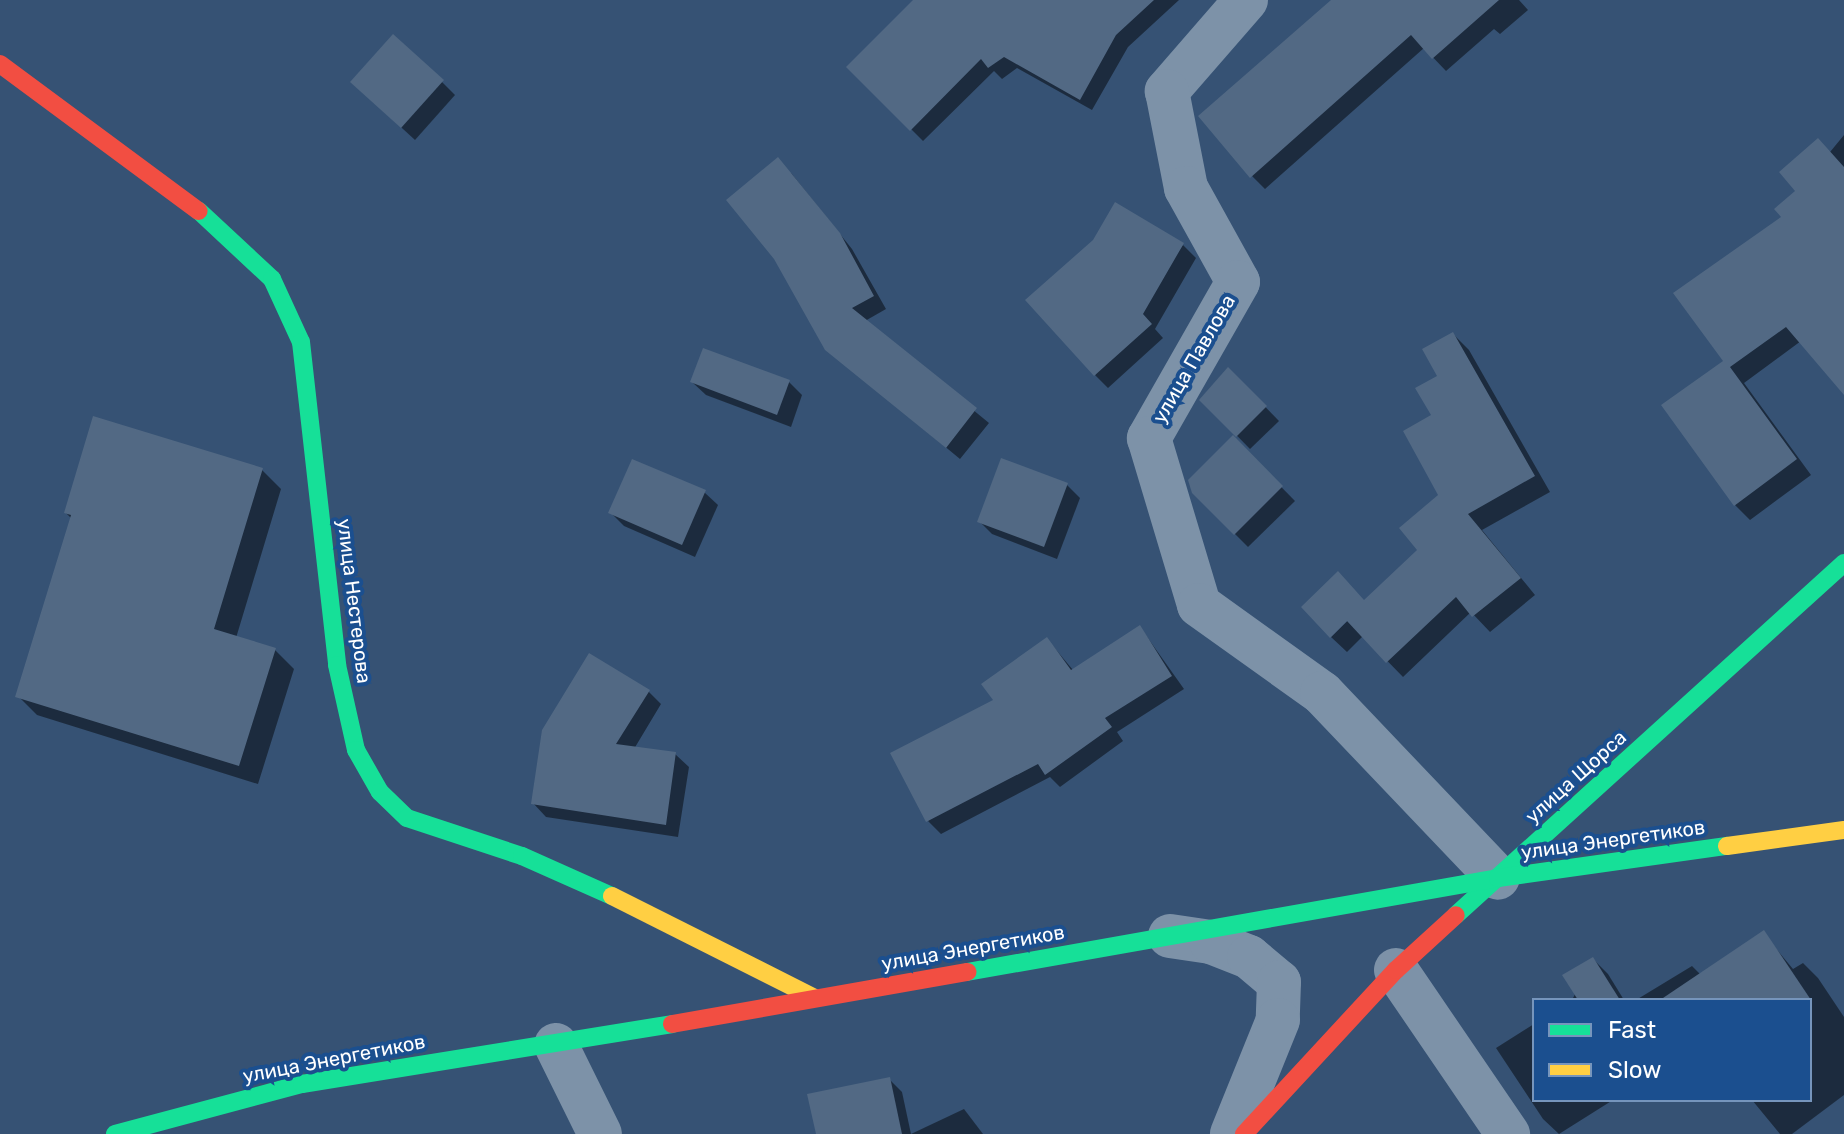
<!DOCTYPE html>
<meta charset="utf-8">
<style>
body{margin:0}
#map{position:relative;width:1844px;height:1134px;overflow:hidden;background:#365274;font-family:Rubik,sans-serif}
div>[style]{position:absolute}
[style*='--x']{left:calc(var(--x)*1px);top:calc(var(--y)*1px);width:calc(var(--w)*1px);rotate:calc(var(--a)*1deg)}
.shadow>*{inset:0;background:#0007}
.building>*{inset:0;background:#526984}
.street>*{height:44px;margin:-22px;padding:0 22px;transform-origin:22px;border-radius:22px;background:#7d92a8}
.fast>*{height:18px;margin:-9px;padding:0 9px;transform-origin:9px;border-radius:9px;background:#16e098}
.slow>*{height:18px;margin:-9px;padding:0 9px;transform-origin:9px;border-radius:9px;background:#ffcf43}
.jam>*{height:18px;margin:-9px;padding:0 9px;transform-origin:9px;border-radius:9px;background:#f24e42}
span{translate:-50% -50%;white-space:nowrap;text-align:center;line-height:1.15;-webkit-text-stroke:8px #1b4f8f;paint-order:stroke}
.street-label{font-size:20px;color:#fff}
.legend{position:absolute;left:1532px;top:998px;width:280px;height:104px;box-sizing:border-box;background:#1b4f8f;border:2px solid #7695bc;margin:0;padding:10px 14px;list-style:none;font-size:24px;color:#fff}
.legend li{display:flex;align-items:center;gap:16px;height:40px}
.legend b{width:40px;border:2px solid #7695bc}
</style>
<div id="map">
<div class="shadow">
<i style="clip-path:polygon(916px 0,1179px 0,1128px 47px,1092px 110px,1017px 68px,1002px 79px,994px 71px,923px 141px,849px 67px)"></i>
<i style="clip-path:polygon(1334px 0,1519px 0,1528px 10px,1500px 34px,1494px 29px,1446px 71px,1424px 48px,1265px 189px,1252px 176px)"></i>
<i style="clip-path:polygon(442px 82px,455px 95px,415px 140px,366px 95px)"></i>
<i style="clip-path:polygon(1844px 135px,1844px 392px,1801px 341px,1744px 383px,1811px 475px,1750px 520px,1735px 505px,1726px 361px,1784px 217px,1798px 191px)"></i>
<i style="clip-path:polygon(791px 173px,852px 249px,886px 309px,865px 321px,989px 423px,960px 459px,827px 349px)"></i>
<i style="clip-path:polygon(1183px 245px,1196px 258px,1155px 329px,1163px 338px,1108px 388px,1095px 375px)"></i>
<i style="clip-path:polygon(1453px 334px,1469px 350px,1550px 492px,1482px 530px,1535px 595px,1490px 632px,1471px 612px,1403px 677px,1363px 636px,1347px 652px,1331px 637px,1420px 550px,1441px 496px,1434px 416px)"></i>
<i style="clip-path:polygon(1229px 370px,1279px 421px,1250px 449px,1202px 400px)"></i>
<i style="clip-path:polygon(692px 382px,789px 382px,802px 395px,791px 427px,706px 395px)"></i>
<i style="clip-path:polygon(1233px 438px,1295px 501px,1248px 547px,1193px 492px)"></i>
<i style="clip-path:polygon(262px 470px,281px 489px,236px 638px,275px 650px,294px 669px,258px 784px,37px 715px,18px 696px,72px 519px,66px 513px)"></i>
<i style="clip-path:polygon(1067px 485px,1080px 498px,1057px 559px,992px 534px,979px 521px)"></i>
<i style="clip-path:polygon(704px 492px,718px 505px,695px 557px,624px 526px,611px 513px)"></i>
<i style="clip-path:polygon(1140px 627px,1184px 689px,1117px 732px,1123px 741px,1060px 787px,1050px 777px,941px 834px,928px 821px,1047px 639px,1073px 670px)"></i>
<i style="clip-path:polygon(648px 691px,661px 704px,634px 749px,675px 754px,689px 767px,678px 837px,546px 817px,533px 803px)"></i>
<i style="clip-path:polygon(1763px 933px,1793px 969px,1803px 963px,1818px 978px,1844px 1017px,1844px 1095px,1792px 1134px,1780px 1134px,1752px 1100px,1810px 1100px,1810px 1000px,1636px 1000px,1692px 966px,1701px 975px)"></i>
<i style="clip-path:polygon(1593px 959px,1608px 974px,1624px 1000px,1572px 1000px)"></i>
<i style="clip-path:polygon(1534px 1024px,1534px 1100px,1613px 1100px,1559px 1134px,1543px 1119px,1496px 1048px)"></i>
<i style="clip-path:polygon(889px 1079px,902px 1092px,911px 1134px,818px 1134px)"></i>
<i style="clip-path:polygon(964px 1109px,983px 1134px,911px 1134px)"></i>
</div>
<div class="building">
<i style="clip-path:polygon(913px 0,1154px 0,1116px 35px,1080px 100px,1004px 57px,988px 68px,981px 59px,910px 131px,846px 67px)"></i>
<i style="clip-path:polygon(1331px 0,1499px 0,1432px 59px,1411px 35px,1250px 178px,1198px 116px)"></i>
<i style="clip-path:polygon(393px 34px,444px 80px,401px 128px,350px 82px)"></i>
<i style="clip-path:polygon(1818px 138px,1844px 167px,1844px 395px,1786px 327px,1730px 367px,1797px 459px,1734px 506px,1661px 405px,1723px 361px,1673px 293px,1781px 217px,1774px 209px,1795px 191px,1779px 172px)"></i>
<i style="clip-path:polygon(778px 157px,840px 233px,874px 296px,852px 308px,977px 408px,946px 448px,825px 350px,774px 259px,726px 200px)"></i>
<i style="clip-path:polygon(1115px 202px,1184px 243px,1143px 314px,1152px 324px,1094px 376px,1025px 300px,1093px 240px)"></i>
<i style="clip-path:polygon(1453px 332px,1535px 476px,1468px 514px,1521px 578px,1472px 617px,1456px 597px,1386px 663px,1347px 621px,1330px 638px,1301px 607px,1338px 571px,1364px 600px,1417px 550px,1399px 528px,1438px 495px,1403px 431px,1431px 415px,1415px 388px,1437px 376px,1422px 349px)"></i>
<i style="clip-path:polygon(703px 348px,790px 380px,777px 415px,690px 382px)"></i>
<i style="clip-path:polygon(1228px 367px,1267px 406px,1236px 437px,1199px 400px)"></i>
<i style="clip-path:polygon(93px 416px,263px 468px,214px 629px,276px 648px,239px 766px,15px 697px,71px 515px,64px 513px)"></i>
<i style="clip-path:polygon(1233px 435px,1283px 486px,1234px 535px,1192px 493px,1188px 480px)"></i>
<i style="clip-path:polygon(1001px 458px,1068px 483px,1044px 547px,977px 522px)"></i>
<i style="clip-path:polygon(632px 459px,706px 490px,682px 545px,608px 513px)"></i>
<i style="clip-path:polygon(1140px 625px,1172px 676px,1105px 718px,1112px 727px,1045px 775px,1038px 764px,926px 822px,890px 753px,993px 700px,981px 684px,1047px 637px,1071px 670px)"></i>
<i style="clip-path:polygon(589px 653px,650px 690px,616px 744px,676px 752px,666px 825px,531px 804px,542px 730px)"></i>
<i style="clip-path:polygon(1764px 930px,1811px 1000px,1660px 1000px)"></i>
<i style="clip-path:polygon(1593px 957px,1620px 1000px,1578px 1000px,1562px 975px)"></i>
<i style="clip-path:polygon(890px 1077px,902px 1134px,816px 1134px,807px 1094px)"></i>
</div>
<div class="street">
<i style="--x:1246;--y:0;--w:121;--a:131"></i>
<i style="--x:1167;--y:91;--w:99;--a:78.9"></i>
<i style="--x:1186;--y:188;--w:107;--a:61"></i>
<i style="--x:1238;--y:282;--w:180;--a:119.7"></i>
<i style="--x:1149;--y:438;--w:174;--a:73.3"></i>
<i style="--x:1199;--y:605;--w:151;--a:35.6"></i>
<i style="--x:1322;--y:693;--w:255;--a:46.4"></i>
<i style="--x:1170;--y:936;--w:41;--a:8.3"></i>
<i style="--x:1211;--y:942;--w:41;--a:21.5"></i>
<i style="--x:1249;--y:957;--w:39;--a:40"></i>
<i style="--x:1279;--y:982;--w:38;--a:92"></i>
<i style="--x:1278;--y:1020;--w:123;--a:112"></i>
<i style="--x:1396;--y:970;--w:199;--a:55.7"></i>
<i style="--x:556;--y:1045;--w:99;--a:63.7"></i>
</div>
<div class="fast">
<i style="--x:199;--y:211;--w:100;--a:43"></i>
<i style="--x:272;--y:279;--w:69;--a:65.3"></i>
<i style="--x:301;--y:342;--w:325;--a:83.6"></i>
<i style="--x:337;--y:665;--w:87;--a:77.4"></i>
<i style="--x:356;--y:750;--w:48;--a:60.3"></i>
<i style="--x:380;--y:792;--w:37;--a:44"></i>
<i style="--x:407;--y:818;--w:121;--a:18.3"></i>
<i style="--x:522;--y:856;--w:98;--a:24"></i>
<i style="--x:1456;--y:915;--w:524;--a:-42.21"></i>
<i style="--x:967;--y:972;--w:539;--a:-10.04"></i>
<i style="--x:1498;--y:878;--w:231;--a:-8"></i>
<i style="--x:115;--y:1134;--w:194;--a:-15"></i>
<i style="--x:302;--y:1084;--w:375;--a:-9.2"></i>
</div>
<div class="slow">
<i style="--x:1727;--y:846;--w:118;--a:-7.8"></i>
<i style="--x:612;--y:896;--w:227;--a:26.7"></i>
</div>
<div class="jam">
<i style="--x:0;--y:64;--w:247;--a:36.5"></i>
<i style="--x:672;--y:1024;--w:300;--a:-10"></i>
<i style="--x:1244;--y:1134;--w:224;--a:-47.2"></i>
<i style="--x:1396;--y:970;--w:81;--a:-42.5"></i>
</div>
<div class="street-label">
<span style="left:1194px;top:359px;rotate:-60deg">улица Павлова</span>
<span style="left:354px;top:601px;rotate:83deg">улица Нестерова</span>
<span style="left:1576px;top:777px;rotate:-42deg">улица Щорса</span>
<span style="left:1613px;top:840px;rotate:-8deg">улица Энергетиков</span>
<span style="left:973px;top:948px;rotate:-10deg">улица Энергетиков</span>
<span style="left:334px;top:1059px;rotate:-11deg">улица Энергетиков</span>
</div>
<ul class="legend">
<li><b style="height:10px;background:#16e098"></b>Fast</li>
<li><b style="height:10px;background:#ffcf43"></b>Slow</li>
</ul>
</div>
